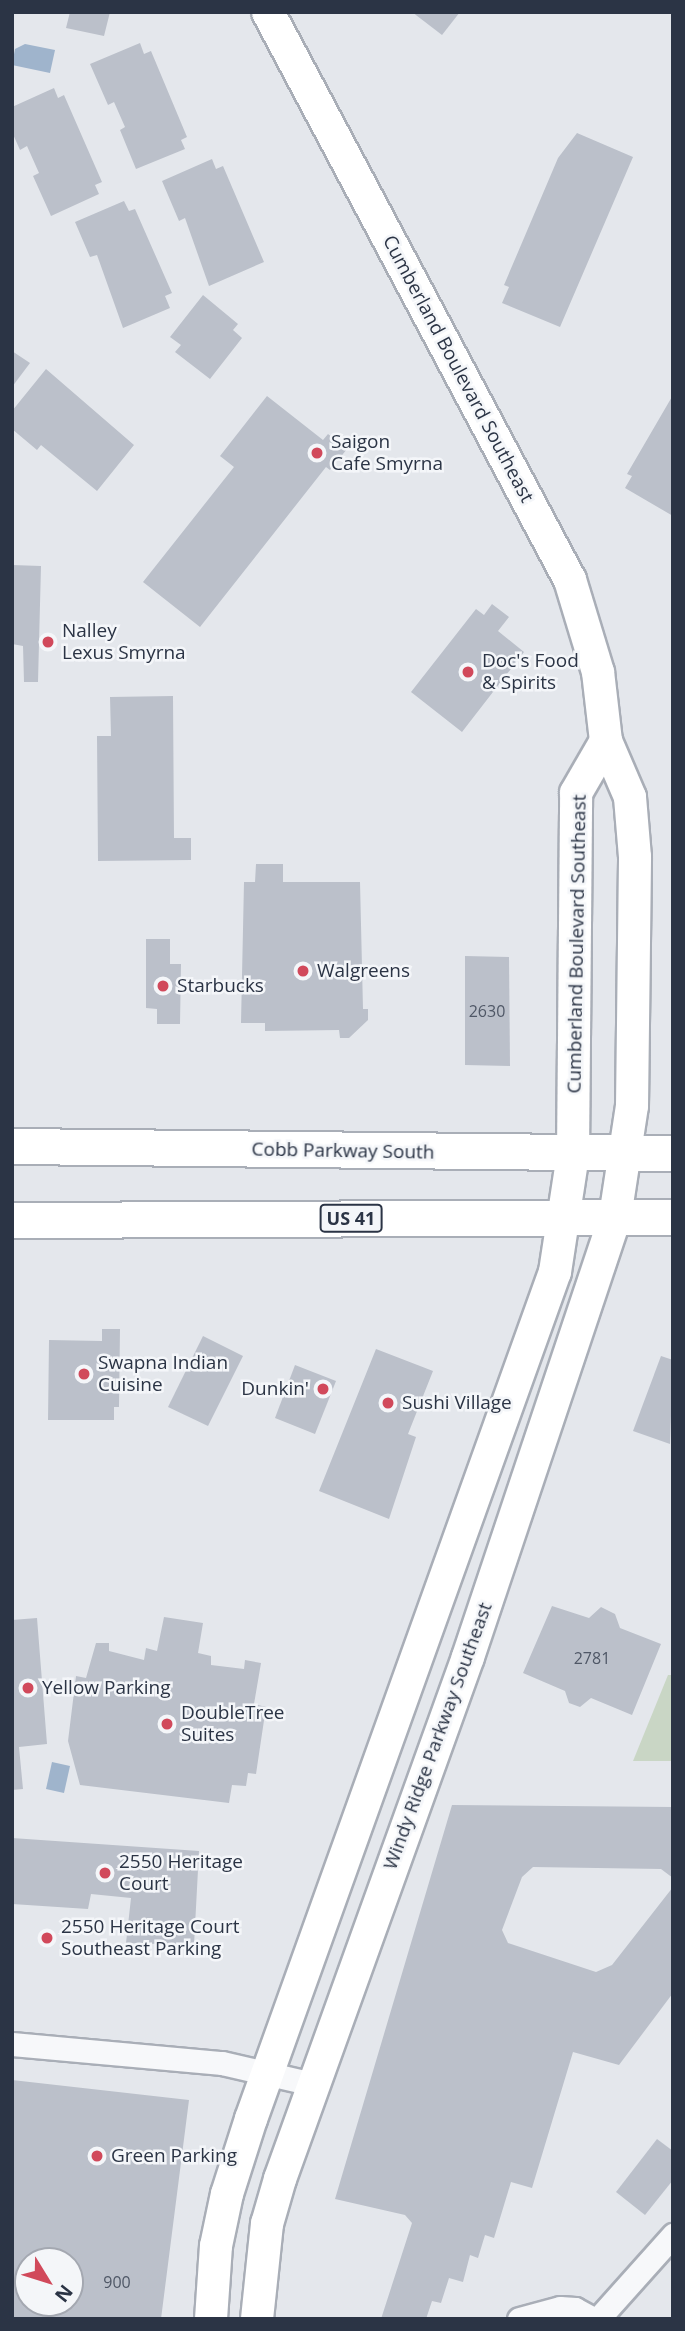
<!DOCTYPE html>
<style>
body{margin:0}
#map{position:relative;width:685px;height:2331px;overflow:hidden;background:#e4e7ec;font-family:"Open Sans",sans-serif}
div>[style]{position:absolute}
[style*='--x']{left:calc(var(--x)*1px);top:calc(var(--y)*1px);width:calc(var(--w)*1px);rotate:calc(var(--a)*1deg)}
.green>*{inset:0;background:#c9d6c5}
.water>*{inset:0;background:#9fb4cc}
.building>*{inset:0;background:#bbc0ca}
.roads{filter:drop-shadow(2px 0 #a9aeb7) drop-shadow(-2px 0 #a9aeb7) drop-shadow(0 2px #a9aeb7) drop-shadow(0 -2px #a9aeb7)}
.minor>*{height:23px;margin:-11.5px;padding:0 11.5px;transform-origin:11.5px;border-radius:11.5px;background:#f7f8fa}
.secondary>*{height:32px;margin:-16px;padding:0 16px;transform-origin:16px;border-radius:16px;background:#fff}
.primary>*{height:35px;margin:-17.5px;padding:0 17.5px;transform-origin:17.5px;border-radius:17.5px;background:#fff}
.dots>*{width:19px;height:19px;translate:-50% -50%;box-sizing:border-box;border:4px solid #f4f6f9;border-radius:50%}
span{translate:-50% -50%;white-space:nowrap;text-align:center;line-height:1.15;-webkit-text-stroke:5px #f4f6f9;paint-order:stroke}
.number-label{font-size:16px;color:#4f5766}
.number-label span{-webkit-text-stroke-width:0}
.shield-label span{padding:2px 5px;background:#f4f6f9;border:2px solid;border-radius:5px;-webkit-text-stroke-width:0}
.shield-label{font-size:18px;color:#2b3445;font-weight:700}
.street-label{font-size:19px;color:#2b3445}
.poi-label{font-size:19px;color:#2b3445}
.left{translate:0 -50%;text-align:left}
.right{translate:-100% -50%;text-align:right}
.frame{position:absolute;inset:0;border:14px solid #2b3445;pointer-events:none}
.north{position:absolute;left:14px;top:2247px;width:70px;height:70px;box-sizing:border-box;background:#f4f6f9;border:2px solid #a4a8b1;border-radius:50%;rotate:128deg;font-size:19px;font-weight:700;line-height:28px;text-align:center;color:#2b3445}
.north::after{content:'';display:block;margin:auto;width:24px;height:32px;background:#d1495b;clip-path:polygon(50% 0,100% 100%,50% 72%,0 100%)}
</style>
<div id="map">
<div class="green">
<i style="clip-path:polygon(668px 1675px,673px 1675px,673px 1761px,633px 1761px)"></i>
</div>
<div class="water">
<i style="clip-path:polygon(25px 44px,55px 50px,50px 73px,12px 65px,15px 49px)"></i>
<i style="clip-path:polygon(52px 1762px,70px 1766px,64px 1793px,46px 1789px)"></i>
</div>
<div class="building">
<i style="clip-path:polygon(70px 12px,110px 12px,104px 36px,66px 28px)"></i>
<i style="clip-path:polygon(412px 12px,460px 12px,442px 35px)"></i>
<i style="clip-path:polygon(140px 43px,144px 54px,151px 51px,187px 137px,181px 140px,185px 149px,136px 169px,120px 130px,125px 127px,114px 102px,108px 105px,90px 64px)"></i>
<i style="clip-path:polygon(54px 88px,58px 98px,64px 95px,102px 182px,95px 185px,99px 194px,51px 216px,33px 176px,39px 173px,27px 146px,20px 150px,12px 132px,12px 107px)"></i>
<i style="clip-path:polygon(577px 133px,633px 157px,560px 327px,502px 303px,509px 287px,504px 285px,558px 158px)"></i>
<i style="clip-path:polygon(212px 159px,216px 169px,223px 166px,264px 262px,209px 286px,185px 218px,179px 221px,162px 181px)"></i>
<i style="clip-path:polygon(124px 201px,129px 211px,135px 209px,172px 293px,165px 296px,170px 308px,123px 328px,97px 255px,90px 257px,75px 222px)"></i>
<i style="clip-path:polygon(203px 295px,238px 324px,233px 330px,242px 338px,210px 379px,175px 352px,181px 345px,170px 337px)"></i>
<i style="clip-path:polygon(12px 351px,30px 363px,12px 387px)"></i>
<i style="clip-path:polygon(46px 369px,134px 445px,97px 491px,41px 445px,37px 450px,12px 429px,12px 411px)"></i>
<i style="clip-path:polygon(673px 395px,673px 516px,625px 488px,632px 476px,627px 474px)"></i>
<i style="clip-path:polygon(267px 396px,323px 440px,328px 434px,347px 449px,330px 470px,326px 467px,200px 627px,143px 582px,234px 467px,220px 456px)"></i>
<i style="clip-path:polygon(12px 565px,41px 566px,38px 682px,24px 682px,23px 646px,12px 644px)"></i>
<i style="clip-path:polygon(492px 604px,509px 617px,498px 631px,524px 652px,462px 732px,411px 692px,476px 609px,484px 615px)"></i>
<i style="clip-path:polygon(173px 696px,174px 838px,191px 838px,191px 860px,98px 861px,97px 736px,111px 736px,110px 697px)"></i>
<i style="clip-path:polygon(256px 864px,283px 864px,283px 882px,360px 882px,363px 1009px,368px 1009px,368px 1020px,349px 1038px,340px 1038px,339px 1030px,265px 1031px,265px 1023px,241px 1023px,244px 882px,255px 882px)"></i>
<i style="clip-path:polygon(146px 939px,170px 939px,170px 964px,181px 964px,180px 1024px,157px 1024px,157px 1009px,146px 1008px)"></i>
<i style="clip-path:polygon(465px 956px,509px 957px,510px 1066px,465px 1065px)"></i>
<i style="clip-path:polygon(102px 1329px,120px 1329px,119px 1407px,114px 1407px,114px 1420px,48px 1420px,49px 1340px,102px 1341px)"></i>
<i style="clip-path:polygon(203px 1336px,243px 1356px,208px 1426px,168px 1407px)"></i>
<i style="clip-path:polygon(376px 1349px,433px 1371px,408px 1434px,416px 1437px,389px 1519px,319px 1491px)"></i>
<i style="clip-path:polygon(661px 1356px,673px 1360px,670px 1444px,633px 1431px)"></i>
<i style="clip-path:polygon(295px 1365px,336px 1381px,315px 1434px,275px 1418px)"></i>
<i style="clip-path:polygon(552px 1606px,589px 1618px,601px 1607px,615px 1614px,620px 1628px,661px 1644px,632px 1715px,591px 1698px,580px 1707px,569px 1703px,565px 1691px,523px 1673px)"></i>
<i style="clip-path:polygon(164px 1617px,203px 1623px,198px 1653px,211px 1656px,211px 1665px,244px 1669px,245px 1660px,261px 1663px,254px 1704px,266px 1707px,256px 1774px,248px 1773px,246px 1786px,232px 1785px,229px 1803px,80px 1785px,68px 1741px,76px 1676px,86px 1678px,96px 1643px,109px 1643px,109px 1651px,144px 1660px,146px 1648px,157px 1651px)"></i>
<i style="clip-path:polygon(37px 1618px,47px 1744px,19px 1747px,23px 1789px,12px 1790px,12px 1620px)"></i>
<i style="clip-path:polygon(452px 1805px,673px 1807px,673px 1878px,661px 1869px,533px 1867px,522px 1877px,502px 1930px,508px 1943px,596px 1972px,612px 1965px,673px 1887px,673px 1993px,619px 2065px,573px 2052px,532px 2188px,511px 2182px,494px 2238px,485px 2235px,478px 2258px,470px 2255px,463px 2282px,449px 2278px,441px 2303px,432px 2301px,426px 2319px,381px 2319px,412px 2223px,405px 2215px,335px 2199px)"></i>
<i style="clip-path:polygon(12px 1838px,199px 1851px,194px 1945px,126px 1943px,131px 1898px,91px 1894px,88px 1909px,12px 1904px)"></i>
<i style="clip-path:polygon(evenodd,12px 2080px,189px 2100px,161px 2319px,12px 2319px,12px 2080px,28px 2261px,70px 2261px,70px 2303px,28px 2303px,28px 2261px)"></i>
<i style="clip-path:polygon(657px 2139px,673px 2151px,673px 2180px,645px 2215px,616px 2192px)"></i>
</div>
<div class="roads">
<div class="minor">
<i style="--x:12;--y:2044;--w:211;--a:5.2"></i>
<i style="--x:222;--y:2063;--w:93;--a:13"></i>
<i style="--x:519;--y:2319;--w:42;--a:-15"></i>
<i style="--x:560;--y:2308;--w:15;--a:4"></i>
<i style="--x:575;--y:2309;--w:21;--a:29"></i>
<i style="--x:598;--y:2319;--w:113;--a:-48.2"></i>
</div>
<div class="secondary">
<i style="--x:211;--y:2319;--w:73;--a:-86.1"></i>
<i style="--x:216;--y:2246;--w:53;--a:-78.1"></i>
<i style="--x:227;--y:2194;--w:79;--a:-72.3"></i>
<i style="--x:251;--y:2119;--w:900;--a:-70.26"></i>
<i style="--x:555;--y:1272;--w:118;--a:-81.3"></i>
<i style="--x:573;--y:1155;--w:362;--a:-89.5"></i>
<i style="--x:576;--y:793;--w:60;--a:-60"></i>
<i style="--x:257;--y:2319;--w:96;--a:-84"></i>
<i style="--x:267;--y:2224;--w:47;--a:-73.9"></i>
<i style="--x:280;--y:2179;--w:555;--a:-70.19"></i>
<i style="--x:468;--y:1657;--w:464;--a:-71.5"></i>
<i style="--x:615;--y:1217;--w:112;--a:-81.3"></i>
<i style="--x:632;--y:1106;--w:249;--a:-89.3"></i>
<i style="--x:635;--y:857;--w:60;--a:-94.8"></i>
<i style="--x:630;--y:797;--w:61;--a:-113.2"></i>
<i style="--x:606;--y:741;--w:69;--a:-96.6"></i>
<i style="--x:598;--y:672;--w:96;--a:-106.9"></i>
<i style="--x:570;--y:580;--w:643;--a:-118"></i>
</div>
<div class="primary">
<i style="--x:12;--y:1146;--w:661;--a:0.61"></i>
<i style="--x:12;--y:1220;--w:661;--a:-0.26"></i>
</div>
</div>
<div class="dots">
<i style="left:317px;top:453px;background:#d1495b"></i>
<i style="left:48px;top:642px;background:#d1495b"></i>
<i style="left:468px;top:672px;background:#d1495b"></i>
<i style="left:303px;top:971px;background:#d1495b"></i>
<i style="left:163px;top:986px;background:#d1495b"></i>
<i style="left:84px;top:1374px;background:#d1495b"></i>
<i style="left:323px;top:1389px;background:#d1495b"></i>
<i style="left:388px;top:1403px;background:#d1495b"></i>
<i style="left:28px;top:1688px;background:#d1495b"></i>
<i style="left:167px;top:1724px;background:#d1495b"></i>
<i style="left:105px;top:1873px;background:#d1495b"></i>
<i style="left:47px;top:1938px;background:#d1495b"></i>
<i style="left:97px;top:2156px;background:#d1495b"></i>
</div>
<div class="number-label">
<span style="left:487px;top:1011px">2630</span>
<span style="left:592px;top:1658px">2781</span>
<span style="left:117px;top:2282px">900</span>
</div>
<div class="shield-label">
<span style="left:351px;top:1218px">US 41</span>
</div>
<div class="street-label">
<span style="left:458px;top:369px;rotate:62deg">Cumberland Boulevard Southeast</span>
<span style="left:577px;top:944px;rotate:-89deg">Cumberland Boulevard Southeast</span>
<span style="left:343px;top:1151px;rotate:1deg">Cobb Parkway South</span>
<span style="left:438px;top:1736px;rotate:-70deg">Windy Ridge Parkway Southeast</span>
</div>
<div class="poi-label">
<span class="left" style="left:331px;top:453px">Saigon<br>Cafe Smyrna</span>
<span class="left" style="left:62px;top:642px">Nalley<br>Lexus Smyrna</span>
<span class="left" style="left:482px;top:672px">Doc's Food<br>&amp; Spirits</span>
<span class="left" style="left:317px;top:971px">Walgreens</span>
<span class="left" style="left:177px;top:986px">Starbucks</span>
<span class="left" style="left:98px;top:1374px">Swapna Indian<br>Cuisine</span>
<span class="right" style="left:309px;top:1389px">Dunkin'</span>
<span class="left" style="left:402px;top:1403px">Sushi Village</span>
<span class="left" style="left:42px;top:1688px">Yellow Parking</span>
<span class="left" style="left:181px;top:1724px">DoubleTree<br>Suites</span>
<span class="left" style="left:119px;top:1873px">2550 Heritage<br>Court</span>
<span class="left" style="left:61px;top:1938px">2550 Heritage Court<br>Southeast Parking</span>
<span class="left" style="left:111px;top:2156px">Green Parking</span>
</div>
<div class="frame"></div>
<div class="north">N</div>
</div>
